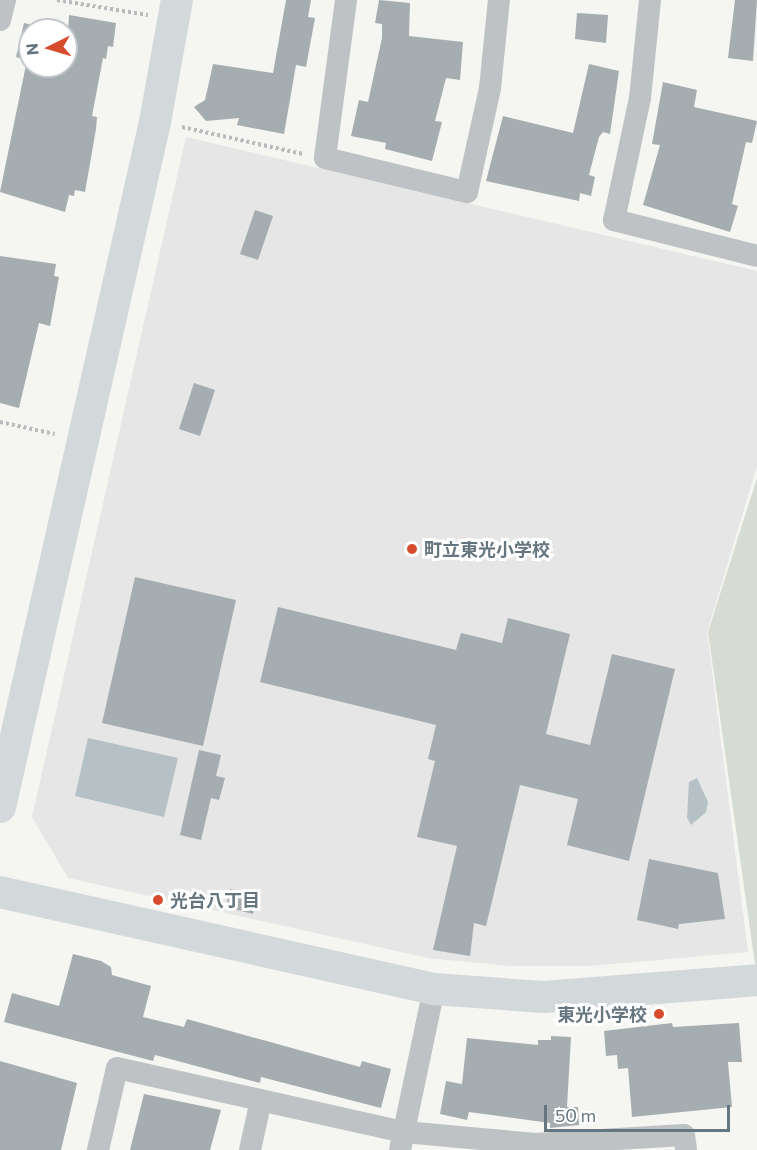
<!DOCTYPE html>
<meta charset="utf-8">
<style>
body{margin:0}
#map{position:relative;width:757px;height:1150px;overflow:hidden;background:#f5f5f1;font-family:Commissioner,"Noto Sans JP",sans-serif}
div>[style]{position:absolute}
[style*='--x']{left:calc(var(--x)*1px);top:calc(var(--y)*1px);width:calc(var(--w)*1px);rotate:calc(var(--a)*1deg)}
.built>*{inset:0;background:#e5e6e5}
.green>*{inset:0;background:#d6dbd3}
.water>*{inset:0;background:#b5c1c5}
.building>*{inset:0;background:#a5adb1}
.path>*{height:4px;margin-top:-2px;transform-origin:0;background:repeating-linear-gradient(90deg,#b8bbbd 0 3px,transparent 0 6px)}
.street>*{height:22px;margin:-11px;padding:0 11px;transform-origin:11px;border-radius:11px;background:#bec2c5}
.secondary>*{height:32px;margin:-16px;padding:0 16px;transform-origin:16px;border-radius:16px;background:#d3d8db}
.dots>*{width:16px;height:16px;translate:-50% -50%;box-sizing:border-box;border:3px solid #fff;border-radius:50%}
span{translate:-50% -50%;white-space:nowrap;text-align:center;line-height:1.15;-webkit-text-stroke:6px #fff;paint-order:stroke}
.poi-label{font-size:18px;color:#667680;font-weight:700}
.left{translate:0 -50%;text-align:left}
.right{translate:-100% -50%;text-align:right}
.north{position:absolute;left:18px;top:18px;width:60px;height:60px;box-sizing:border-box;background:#fff;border:2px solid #c2c8cc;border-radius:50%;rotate:265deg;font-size:16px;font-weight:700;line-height:24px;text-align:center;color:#667680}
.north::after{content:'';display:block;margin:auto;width:21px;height:27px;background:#d74c2f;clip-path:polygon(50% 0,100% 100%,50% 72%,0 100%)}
.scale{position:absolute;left:544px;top:1105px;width:186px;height:27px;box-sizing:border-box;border:3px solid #667680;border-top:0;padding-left:8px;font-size:18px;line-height:21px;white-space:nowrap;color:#667680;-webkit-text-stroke:4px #fff;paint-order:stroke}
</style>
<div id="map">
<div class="built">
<i style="clip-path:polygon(186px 137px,757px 271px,757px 466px,707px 632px,748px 952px,590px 966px,510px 966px,428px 958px,68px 878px,32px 817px)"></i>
</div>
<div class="green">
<i style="clip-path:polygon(757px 478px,757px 964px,755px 964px,708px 632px)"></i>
</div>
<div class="water">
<i style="clip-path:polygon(88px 738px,178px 758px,164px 817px,75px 796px)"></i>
<i style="clip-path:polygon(697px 778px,708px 802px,706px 812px,691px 825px,687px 818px,689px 782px)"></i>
</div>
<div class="building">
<i style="clip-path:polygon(286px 0,311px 0,308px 17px,315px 18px,306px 67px,296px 65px,284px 134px,237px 125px,239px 118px,206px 121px,194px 107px,205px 100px,213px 64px,273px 73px)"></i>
<i style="clip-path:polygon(379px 0,410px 3px,409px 36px,463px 42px,460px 80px,446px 78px,435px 121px,442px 122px,432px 161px,385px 149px,386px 143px,351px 136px,359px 100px,368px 102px,382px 38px,382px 24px,375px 23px)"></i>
<i style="clip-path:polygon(735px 0,757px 0,753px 61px,728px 58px)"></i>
<i style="clip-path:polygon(577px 13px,608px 15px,606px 43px,575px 39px)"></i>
<i style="clip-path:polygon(69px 15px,116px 23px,113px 47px,108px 46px,106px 59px,103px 58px,92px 116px,97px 117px,96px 129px,85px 192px,75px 190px,74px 196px,69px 195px,65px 212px,0 192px,27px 60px,16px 57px,24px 23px,53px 30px,30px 30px,30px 66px,66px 66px)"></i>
<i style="clip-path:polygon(589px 64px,619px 71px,610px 134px,603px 132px,599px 137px,589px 175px,595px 177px,591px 196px,580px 193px,579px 201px,486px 181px,503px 116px,573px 133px)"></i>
<i style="clip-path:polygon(663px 82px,697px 90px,694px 107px,757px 121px,752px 143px,746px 142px,732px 204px,738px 206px,730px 232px,643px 205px,660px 145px,652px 144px)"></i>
<i style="clip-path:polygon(255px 210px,273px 216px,258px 260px,240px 254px)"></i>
<i style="clip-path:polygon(0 256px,56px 264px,54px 276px,59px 277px,50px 326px,39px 323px,19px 408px,0 403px)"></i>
<i style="clip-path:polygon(194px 383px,215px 390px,200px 436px,179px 429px)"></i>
<i style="clip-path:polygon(135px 577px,236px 600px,203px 746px,102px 723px)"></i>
<i style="clip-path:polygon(278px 607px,456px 650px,461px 633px,502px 643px,508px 618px,570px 634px,546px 734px,590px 745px,612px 654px,675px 669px,629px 861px,567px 845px,578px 799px,520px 785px,486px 926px,474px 923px,470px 956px,433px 950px,457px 846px,417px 837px,435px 761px,428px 759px,436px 725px,260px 682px)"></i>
<i style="clip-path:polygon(199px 750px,221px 755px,216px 776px,225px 778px,219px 800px,211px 798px,201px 840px,180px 835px)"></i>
<i style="clip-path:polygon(649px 859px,718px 873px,725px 919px,679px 924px,678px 929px,637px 920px)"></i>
<i style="clip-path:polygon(230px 889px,257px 895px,253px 914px,226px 907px)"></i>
<i style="clip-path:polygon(73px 954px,101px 961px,111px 967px,112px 975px,151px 986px,143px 1017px,184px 1027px,187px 1019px,360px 1067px,362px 1061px,391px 1069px,381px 1108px,261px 1077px,260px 1083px,155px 1055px,153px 1061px,4px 1022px,12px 993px,59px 1006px)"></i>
<i style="clip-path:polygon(672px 1023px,673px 1027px,739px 1023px,742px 1062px,728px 1062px,732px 1107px,632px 1117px,628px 1068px,618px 1069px,617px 1055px,606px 1056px,604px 1031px)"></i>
<i style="clip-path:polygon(551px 1036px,571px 1037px,567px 1107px,578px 1107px,579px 1125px,550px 1128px,550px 1123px,469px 1112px,467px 1120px,440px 1114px,446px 1081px,462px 1084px,467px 1038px,538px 1045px,538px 1040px,551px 1040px)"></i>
<i style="clip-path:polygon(0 1061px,77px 1083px,61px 1150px,0 1150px)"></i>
<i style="clip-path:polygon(144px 1094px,221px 1110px,210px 1150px,130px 1150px)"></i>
</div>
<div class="path">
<i style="--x:57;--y:0;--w:92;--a:9.4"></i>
<i style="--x:182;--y:127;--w:124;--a:12.6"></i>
<i style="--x:0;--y:422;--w:56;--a:12.3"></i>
</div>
<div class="street">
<i style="--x:346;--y:0;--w:159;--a:97.6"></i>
<i style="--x:325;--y:158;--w:146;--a:13.5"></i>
<i style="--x:467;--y:192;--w:107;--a:-77.5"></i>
<i style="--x:490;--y:88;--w:88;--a:-84.2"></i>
<i style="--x:650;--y:0;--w:99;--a:95.8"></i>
<i style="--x:640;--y:98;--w:125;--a:102"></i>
<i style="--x:614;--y:220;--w:147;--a:14.1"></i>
<i style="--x:0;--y:20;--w:21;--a:-76"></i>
<i style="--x:98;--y:1150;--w:84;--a:-77"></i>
<i style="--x:117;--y:1068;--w:294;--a:12.6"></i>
<i style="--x:404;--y:1132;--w:132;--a:5.2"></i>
<i style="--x:535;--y:1144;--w:149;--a:-3.5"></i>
<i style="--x:684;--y:1135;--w:15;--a:82"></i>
<i style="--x:250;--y:1150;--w:51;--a:-77.6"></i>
<i style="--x:400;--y:1150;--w:165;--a:-78.1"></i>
</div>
<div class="secondary">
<i style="--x:0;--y:807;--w:702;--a:-77.25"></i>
<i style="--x:155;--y:122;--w:124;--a:-79.8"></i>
<i style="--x:0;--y:892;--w:445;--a:12.6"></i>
<i style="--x:434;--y:989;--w:109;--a:4.2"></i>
<i style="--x:543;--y:997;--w:215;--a:-4.5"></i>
</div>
<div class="dots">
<i style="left:412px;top:549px;background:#d74c2f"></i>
<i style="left:158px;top:900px;background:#d74c2f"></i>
<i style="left:659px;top:1014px;background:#d74c2f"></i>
</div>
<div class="poi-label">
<span class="left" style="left:424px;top:549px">町立東光小学校</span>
<span class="left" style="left:170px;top:900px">光台八丁目</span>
<span class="right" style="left:647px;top:1014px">東光小学校</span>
</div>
<div class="north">N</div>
<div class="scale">50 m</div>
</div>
